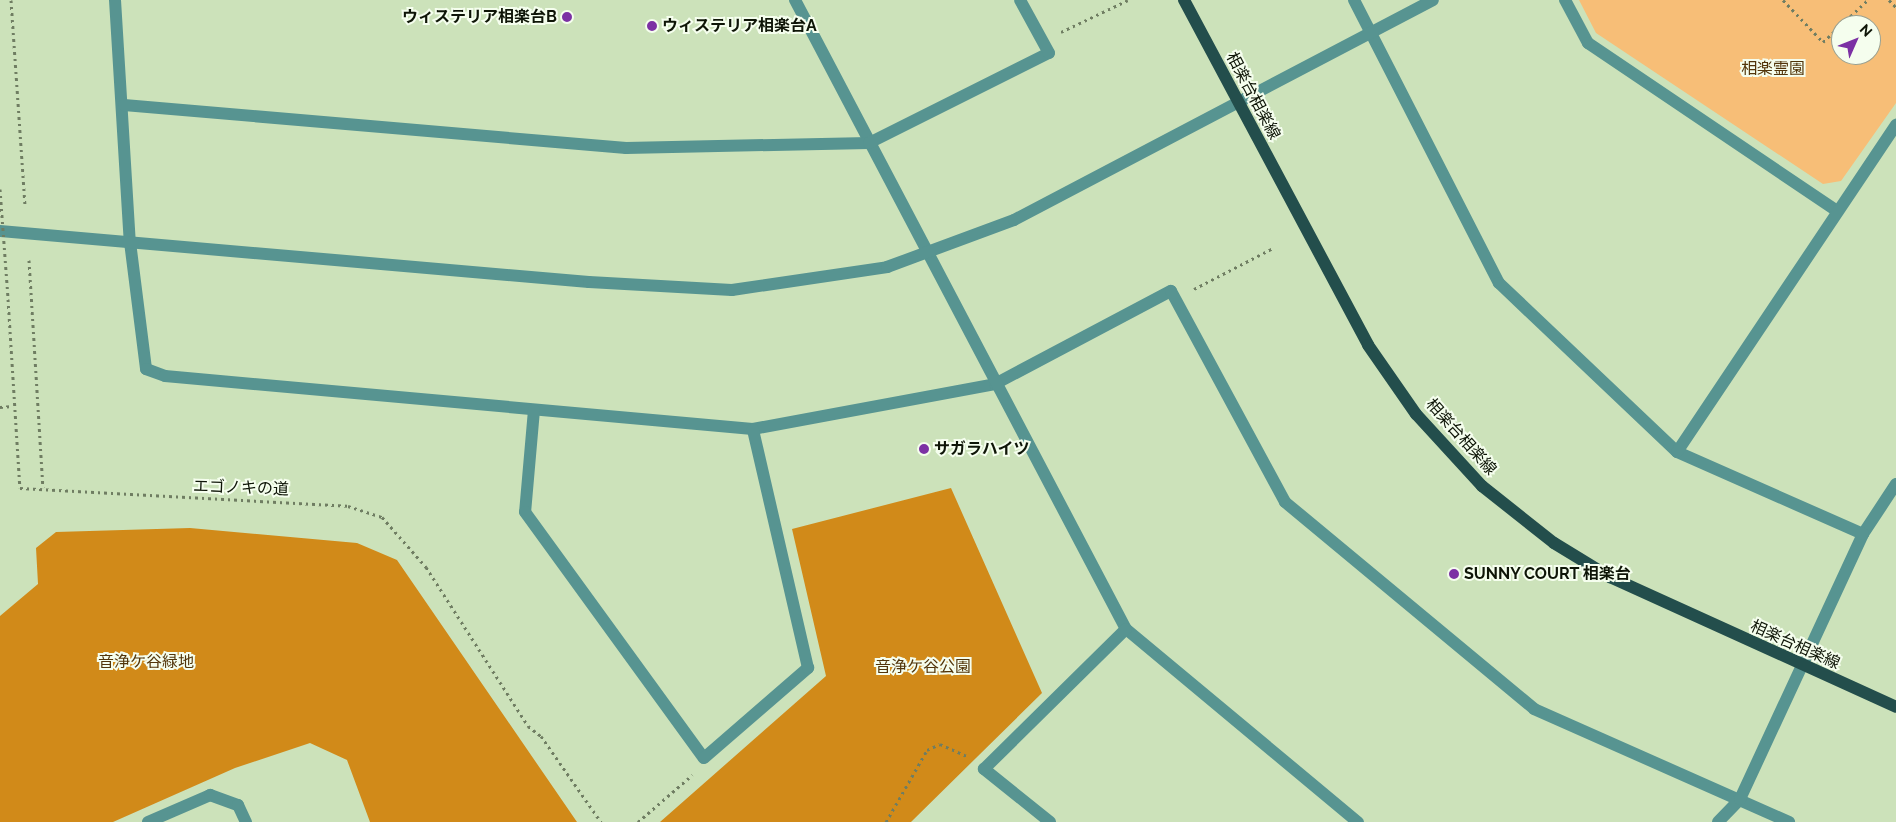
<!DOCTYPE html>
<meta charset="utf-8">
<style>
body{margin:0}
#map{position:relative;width:1896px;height:822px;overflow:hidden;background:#cce2ba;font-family:Raleway,"Noto Sans JP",sans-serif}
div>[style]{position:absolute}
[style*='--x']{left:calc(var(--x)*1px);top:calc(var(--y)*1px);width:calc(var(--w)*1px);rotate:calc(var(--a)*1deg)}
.green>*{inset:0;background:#f7be77}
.forest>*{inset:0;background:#d18a19}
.path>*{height:3px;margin-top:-1.5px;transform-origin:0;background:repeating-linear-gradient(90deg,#6f7d62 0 2.5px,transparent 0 6.5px)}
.minor>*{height:12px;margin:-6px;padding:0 6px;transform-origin:6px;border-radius:6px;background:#579491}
.major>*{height:12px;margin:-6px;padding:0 6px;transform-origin:6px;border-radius:6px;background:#234e4c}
.path-bridge>*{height:3px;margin-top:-1.5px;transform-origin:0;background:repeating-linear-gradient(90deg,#6f7d62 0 2.5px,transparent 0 6.5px)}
.dots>*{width:14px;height:14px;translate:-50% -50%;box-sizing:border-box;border:2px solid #f5feee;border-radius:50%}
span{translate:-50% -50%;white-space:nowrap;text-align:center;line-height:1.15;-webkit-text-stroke:4px #f5feee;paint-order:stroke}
.poi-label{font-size:16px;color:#0e1507;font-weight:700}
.right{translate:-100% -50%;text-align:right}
.left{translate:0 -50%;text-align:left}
.park-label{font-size:16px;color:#52350a}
.street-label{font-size:16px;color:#0e1507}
.north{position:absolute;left:1831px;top:15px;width:50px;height:50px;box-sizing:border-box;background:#f5feee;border:1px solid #99a192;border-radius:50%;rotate:46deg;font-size:14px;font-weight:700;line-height:20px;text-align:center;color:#0e1507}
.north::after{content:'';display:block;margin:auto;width:18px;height:22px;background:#7c31a4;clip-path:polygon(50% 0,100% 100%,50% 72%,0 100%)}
</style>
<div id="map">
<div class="green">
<i style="clip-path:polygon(evenodd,1579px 0,1896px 0,1896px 103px,1841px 181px,1823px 184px,1596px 33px,1579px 0,1841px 25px,1871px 25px,1871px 55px,1841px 55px,1841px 25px)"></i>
</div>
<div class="forest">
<i style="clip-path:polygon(951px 488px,1042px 693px,911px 822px,660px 822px,826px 676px,792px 529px)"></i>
<i style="clip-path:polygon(190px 528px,357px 543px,397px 560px,577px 822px,370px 822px,347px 760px,310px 743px,235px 768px,113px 822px,0 822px,0 616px,38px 584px,36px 548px,56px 532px)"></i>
</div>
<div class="path">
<i style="--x:11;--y:0;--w:206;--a:86.1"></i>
<i style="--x:1783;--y:0;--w:58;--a:46.4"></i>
<i style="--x:1823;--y:42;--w:25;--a:-43"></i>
<i style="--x:1889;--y:0;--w:10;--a:45"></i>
<i style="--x:1841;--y:25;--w:37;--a:-43"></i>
<i style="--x:1061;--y:32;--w:74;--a:-25.5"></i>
<i style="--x:29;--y:260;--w:228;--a:86.5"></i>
<i style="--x:1194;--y:289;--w:89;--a:-27.4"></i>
<i style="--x:8;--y:299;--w:189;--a:86.4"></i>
<i style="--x:20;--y:488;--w:328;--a:3.1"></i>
<i style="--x:348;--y:506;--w:36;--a:18"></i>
<i style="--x:382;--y:517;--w:67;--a:48.7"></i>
<i style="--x:426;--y:567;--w:189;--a:57.3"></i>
<i style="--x:528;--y:726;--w:16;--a:38"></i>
<i style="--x:541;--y:736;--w:105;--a:55.1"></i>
<i style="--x:0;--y:407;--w:13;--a:-4"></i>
<i style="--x:638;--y:822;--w:72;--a:-41"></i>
<i style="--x:886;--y:822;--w:83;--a:-60.3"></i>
<i style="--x:927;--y:750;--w:14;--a:-25"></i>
<i style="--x:940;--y:744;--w:32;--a:24"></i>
</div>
<div class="minor">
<i style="--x:115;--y:0;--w:242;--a:86.5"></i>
<i style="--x:130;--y:242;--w:128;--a:82.8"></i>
<i style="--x:146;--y:369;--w:20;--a:20"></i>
<i style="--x:165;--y:376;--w:590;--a:5.15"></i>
<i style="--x:753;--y:429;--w:246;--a:-10.5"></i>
<i style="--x:995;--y:384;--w:199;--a:-27.9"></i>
<i style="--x:1171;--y:291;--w:240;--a:61.6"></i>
<i style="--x:1285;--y:502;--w:324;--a:39.7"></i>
<i style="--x:1534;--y:709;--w:279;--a:23.9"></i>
<i style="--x:795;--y:0;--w:711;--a:62.25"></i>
<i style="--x:1126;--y:629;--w:302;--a:39.8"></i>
<i style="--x:1354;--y:0;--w:318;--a:62.9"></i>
<i style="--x:1499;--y:283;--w:245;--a:43.5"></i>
<i style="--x:1565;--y:0;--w:49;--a:61.9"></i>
<i style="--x:1588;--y:43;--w:300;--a:34"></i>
<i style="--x:124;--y:105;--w:504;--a:4.9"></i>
<i style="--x:626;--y:148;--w:243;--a:-1.2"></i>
<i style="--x:869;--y:143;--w:201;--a:-26.6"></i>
<i style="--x:1049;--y:53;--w:60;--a:-118.7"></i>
<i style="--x:0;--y:231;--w:591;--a:4.95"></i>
<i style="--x:589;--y:282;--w:143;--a:3.2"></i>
<i style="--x:732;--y:290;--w:157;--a:-8.4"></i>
<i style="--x:887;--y:267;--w:135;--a:-20.3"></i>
<i style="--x:1014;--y:220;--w:473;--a:-27.7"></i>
<i style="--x:534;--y:410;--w:102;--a:95"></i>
<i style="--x:525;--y:512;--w:304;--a:54"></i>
<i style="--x:704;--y:758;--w:138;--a:-40.9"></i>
<i style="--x:808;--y:668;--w:245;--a:-103"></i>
<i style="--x:1863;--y:534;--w:60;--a:-56.6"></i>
<i style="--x:148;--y:822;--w:68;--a:-23.5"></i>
<i style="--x:210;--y:795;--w:30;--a:20"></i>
<i style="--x:238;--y:805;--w:19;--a:65"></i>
<i style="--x:1050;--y:822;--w:85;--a:-141.2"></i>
<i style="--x:984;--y:769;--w:199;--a:-44.6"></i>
<i style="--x:1718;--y:822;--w:32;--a:-46"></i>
<i style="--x:1740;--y:799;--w:292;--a:-65.1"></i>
<i style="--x:1863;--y:534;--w:203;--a:-156.2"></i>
<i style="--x:1677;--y:452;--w:394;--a:-56.2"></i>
</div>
<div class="major">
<i style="--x:1184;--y:0;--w:391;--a:61.9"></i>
<i style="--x:1368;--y:345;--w:84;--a:55.2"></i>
<i style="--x:1416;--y:414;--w:98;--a:47.5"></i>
<i style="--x:1482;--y:486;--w:92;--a:38.4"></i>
<i style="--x:1554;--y:543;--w:66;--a:31.3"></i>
<i style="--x:1610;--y:577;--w:314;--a:24.4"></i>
</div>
<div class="path-bridge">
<i style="--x:0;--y:189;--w:110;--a:85.8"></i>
</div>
<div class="dots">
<i style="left:567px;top:17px;background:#7c31a4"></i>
<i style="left:652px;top:26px;background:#7c31a4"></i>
<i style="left:924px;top:449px;background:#7c31a4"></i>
<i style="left:1454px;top:574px;background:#7c31a4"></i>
</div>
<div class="poi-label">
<span class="right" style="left:557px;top:17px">ウィステリア相楽台B</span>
<span class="left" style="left:662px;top:26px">ウィステリア相楽台A</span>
<span class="left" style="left:934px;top:449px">サガラハイツ</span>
<span class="left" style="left:1464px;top:574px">SUNNY COURT 相楽台</span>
</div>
<div class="park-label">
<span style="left:1773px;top:69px">相楽霊園</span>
<span style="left:146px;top:662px">音浄ケ谷緑地</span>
<span style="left:923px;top:667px">音浄ケ谷公園</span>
</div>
<div class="street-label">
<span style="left:1253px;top:96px;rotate:62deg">相楽台相楽線</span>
<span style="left:1461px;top:437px;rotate:48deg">相楽台相楽線</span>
<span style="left:241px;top:488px;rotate:2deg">エゴノキの道</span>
<span style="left:1795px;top:645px;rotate:24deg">相楽台相楽線</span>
</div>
<div class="north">N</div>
</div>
